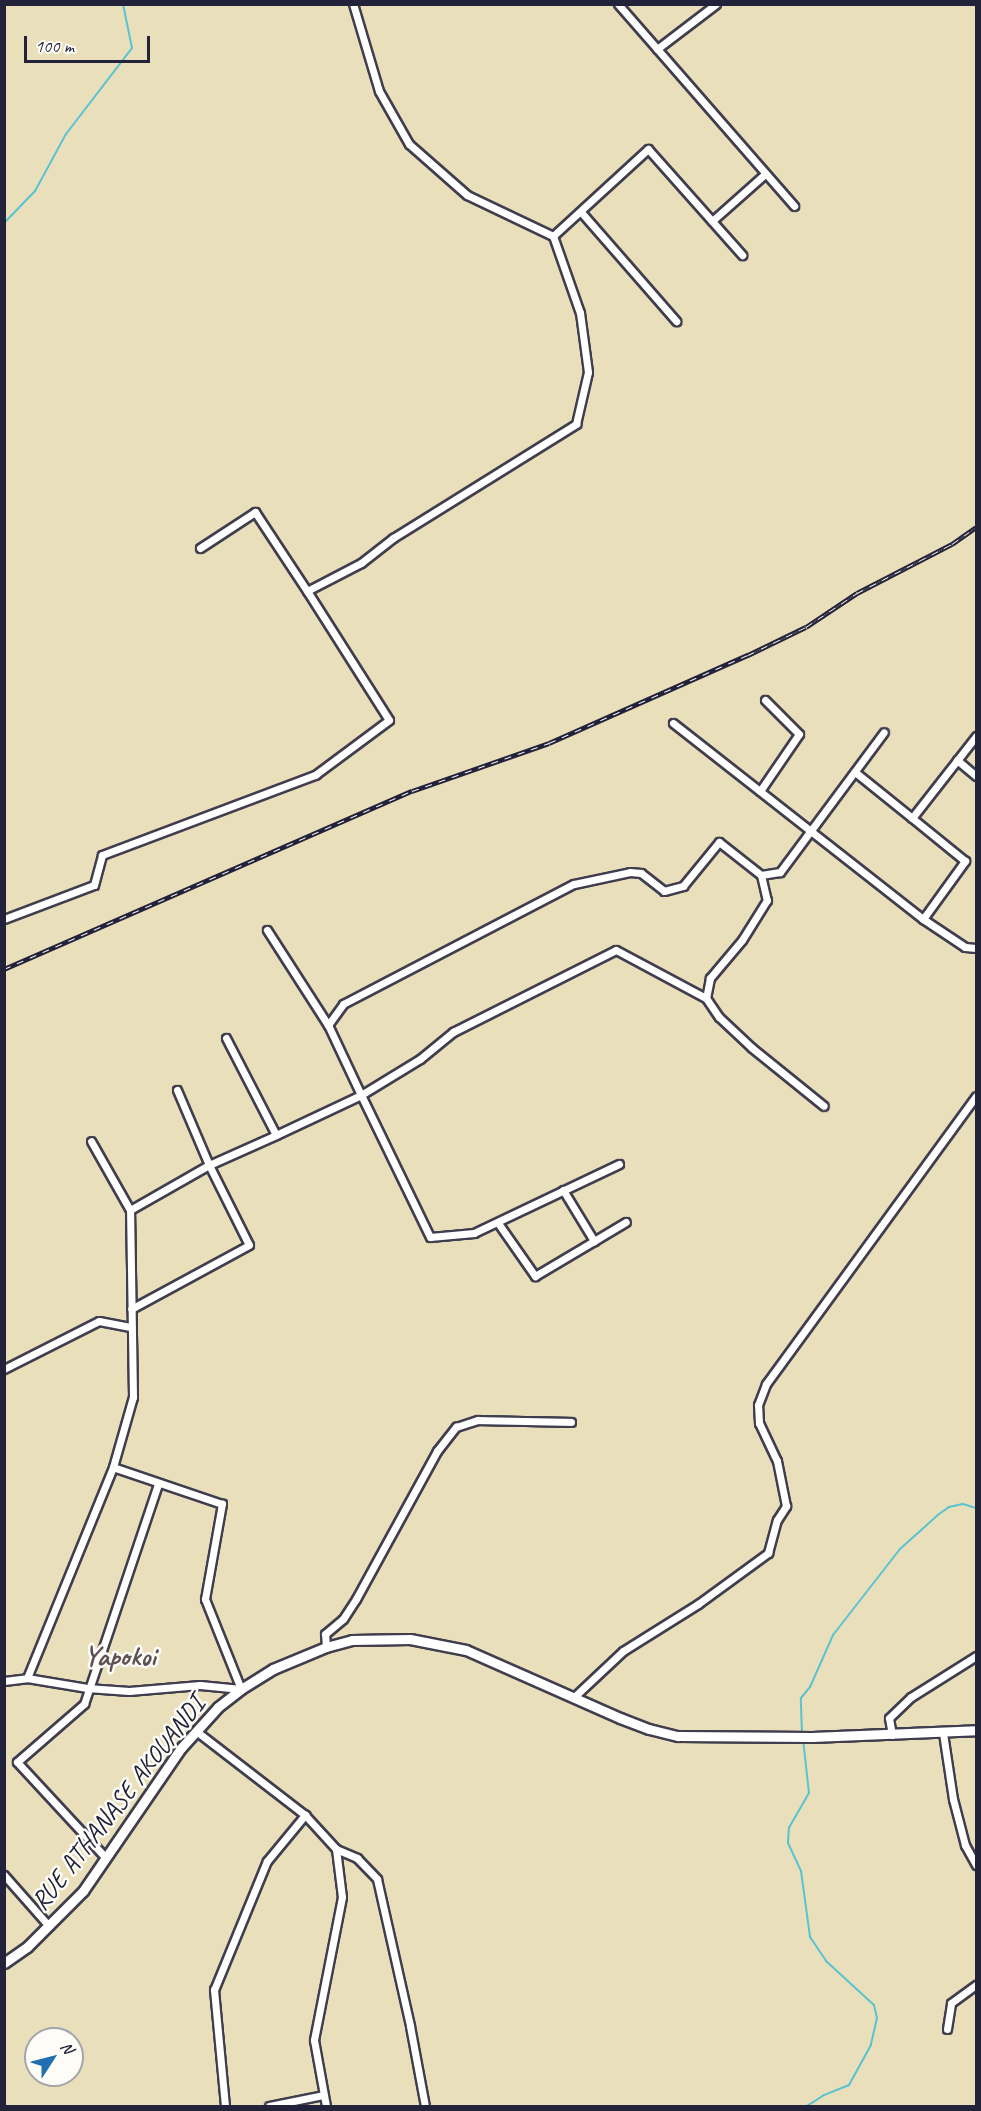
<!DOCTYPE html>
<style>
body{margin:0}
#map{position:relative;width:981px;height:2111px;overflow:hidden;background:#eadfbb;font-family:Caveat,sans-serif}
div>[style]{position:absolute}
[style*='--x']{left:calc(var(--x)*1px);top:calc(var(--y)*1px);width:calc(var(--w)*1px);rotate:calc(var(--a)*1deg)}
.stream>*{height:2px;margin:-1px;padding:0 1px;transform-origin:1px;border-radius:1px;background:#58c3d1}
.roads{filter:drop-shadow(2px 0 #403e4e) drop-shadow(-2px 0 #403e4e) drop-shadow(0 2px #403e4e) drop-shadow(0 -2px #403e4e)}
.street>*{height:7px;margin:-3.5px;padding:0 3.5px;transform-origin:3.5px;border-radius:3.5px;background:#fff}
.secondary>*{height:9px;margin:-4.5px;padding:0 4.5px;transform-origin:4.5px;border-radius:4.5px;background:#fff}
.rail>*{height:4.5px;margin-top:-2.25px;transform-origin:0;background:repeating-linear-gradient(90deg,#fdfcf7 0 7px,#22223b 0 14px);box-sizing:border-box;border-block:2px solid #22223b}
span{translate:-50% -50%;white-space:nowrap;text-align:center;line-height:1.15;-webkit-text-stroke:5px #fdfcf7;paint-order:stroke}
.street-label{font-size:26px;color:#22223b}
.quarter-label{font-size:28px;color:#5e5156;font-weight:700}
.frame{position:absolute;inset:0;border:6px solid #22223b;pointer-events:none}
.north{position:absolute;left:24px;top:2027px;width:60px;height:60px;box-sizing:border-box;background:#fdfcf7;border:2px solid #a5a5ac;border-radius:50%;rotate:54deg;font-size:16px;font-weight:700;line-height:24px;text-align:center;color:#22223b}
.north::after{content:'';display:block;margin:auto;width:21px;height:27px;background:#1f6fb2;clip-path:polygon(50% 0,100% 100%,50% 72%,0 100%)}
.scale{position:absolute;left:24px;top:36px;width:126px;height:27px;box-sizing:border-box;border:3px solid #22223b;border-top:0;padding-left:8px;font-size:18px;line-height:21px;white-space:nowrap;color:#22223b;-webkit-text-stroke:4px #fdfcf7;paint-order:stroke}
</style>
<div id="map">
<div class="stream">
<i style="--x:4;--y:223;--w:45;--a:-45.9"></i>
<i style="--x:35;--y:191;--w:65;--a:-61.5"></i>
<i style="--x:66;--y:134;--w:108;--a:-52.5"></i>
<i style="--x:132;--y:48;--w:45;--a:-101.6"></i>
<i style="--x:802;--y:1734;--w:36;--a:-92"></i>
<i style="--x:801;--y:1698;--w:14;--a:-51"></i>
<i style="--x:810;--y:1687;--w:57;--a:-66.1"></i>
<i style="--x:833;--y:1635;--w:109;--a:-52.1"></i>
<i style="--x:900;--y:1549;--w:52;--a:-41.9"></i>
<i style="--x:939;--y:1514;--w:12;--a:-35"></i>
<i style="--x:949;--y:1507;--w:14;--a:-12"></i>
<i style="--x:963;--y:1504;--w:14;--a:17"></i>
<i style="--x:803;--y:1739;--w:54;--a:83.7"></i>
<i style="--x:809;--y:1793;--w:39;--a:120"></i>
<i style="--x:789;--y:1827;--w:16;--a:94"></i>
<i style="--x:788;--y:1843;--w:31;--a:65"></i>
<i style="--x:801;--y:1871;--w:67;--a:82.2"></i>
<i style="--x:810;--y:1937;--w:29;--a:56"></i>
<i style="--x:826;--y:1961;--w:65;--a:42.5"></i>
<i style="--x:874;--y:2005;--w:13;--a:77"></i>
<i style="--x:877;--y:2018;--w:28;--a:103"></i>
<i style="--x:871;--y:2045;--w:46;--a:118.8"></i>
<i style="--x:849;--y:2085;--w:27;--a:158"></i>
<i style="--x:824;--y:2095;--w:20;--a:147"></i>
</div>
<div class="roads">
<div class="street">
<i style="--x:618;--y:4;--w:268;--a:48.9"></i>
<i style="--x:657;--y:49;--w:74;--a:-37.3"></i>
<i style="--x:581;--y:212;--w:145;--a:48.9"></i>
<i style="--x:712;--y:221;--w:71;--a:-41.6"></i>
<i style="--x:553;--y:236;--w:129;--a:-42.5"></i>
<i style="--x:648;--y:149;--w:142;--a:48.4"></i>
<i style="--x:200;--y:548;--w:66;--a:-33.2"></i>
<i style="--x:255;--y:512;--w:95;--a:56.6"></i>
<i style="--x:673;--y:723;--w:318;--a:38.1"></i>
<i style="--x:923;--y:919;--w:72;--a:-54.1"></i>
<i style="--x:965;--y:861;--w:68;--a:-140.9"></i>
<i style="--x:957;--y:760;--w:25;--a:40"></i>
<i style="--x:855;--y:772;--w:73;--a:38.9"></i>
<i style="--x:912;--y:818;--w:104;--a:-52"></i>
<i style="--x:760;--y:791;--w:69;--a:-55.6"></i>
<i style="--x:799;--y:734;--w:48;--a:-135"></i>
<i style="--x:761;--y:875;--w:26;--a:77"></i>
<i style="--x:767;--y:900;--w:47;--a:122"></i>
<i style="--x:742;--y:940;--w:50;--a:130.1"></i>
<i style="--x:710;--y:978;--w:20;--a:101"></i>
<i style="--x:706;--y:998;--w:23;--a:56"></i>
<i style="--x:719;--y:1017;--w:45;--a:43.2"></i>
<i style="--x:752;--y:1048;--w:92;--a:38.9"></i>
<i style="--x:4;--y:919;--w:96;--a:-20.7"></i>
<i style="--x:94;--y:885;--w:31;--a:-75"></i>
<i style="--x:102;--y:855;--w:228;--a:-20.6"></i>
<i style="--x:315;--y:775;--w:92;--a:-36.6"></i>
<i style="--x:389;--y:720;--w:153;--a:-122.4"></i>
<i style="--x:307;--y:591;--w:61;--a:-27.4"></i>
<i style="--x:361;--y:563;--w:41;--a:-38"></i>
<i style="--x:393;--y:538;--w:216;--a:-31.9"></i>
<i style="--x:576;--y:424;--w:53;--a:-77"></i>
<i style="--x:588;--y:372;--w:60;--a:-97.7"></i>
<i style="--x:580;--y:313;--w:82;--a:-109.3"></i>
<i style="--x:553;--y:236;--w:95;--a:-154.5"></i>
<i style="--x:467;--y:195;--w:77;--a:-138.7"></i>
<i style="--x:409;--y:144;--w:61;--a:-119.5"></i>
<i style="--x:379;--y:91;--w:91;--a:-106.6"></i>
<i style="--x:923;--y:919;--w:50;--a:33.7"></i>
<i style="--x:965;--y:947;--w:11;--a:5"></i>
<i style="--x:328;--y:1025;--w:26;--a:-54"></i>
<i style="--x:343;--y:1004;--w:260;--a:-27.5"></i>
<i style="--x:574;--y:884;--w:57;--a:-12.1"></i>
<i style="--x:630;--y:872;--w:11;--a:5"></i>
<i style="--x:641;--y:873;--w:29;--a:38"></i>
<i style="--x:664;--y:891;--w:20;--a:-15"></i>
<i style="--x:683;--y:886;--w:57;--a:-50.7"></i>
<i style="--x:719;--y:842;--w:53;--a:38.2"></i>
<i style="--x:761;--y:875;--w:19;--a:-9"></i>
<i style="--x:780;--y:872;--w:174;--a:-53.4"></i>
<i style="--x:226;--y:1038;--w:109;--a:62.7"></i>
<i style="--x:276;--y:1135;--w:94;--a:-25.2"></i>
<i style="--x:361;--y:1095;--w:77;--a:-115.2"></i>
<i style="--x:328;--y:1025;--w:113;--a:-122.7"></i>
<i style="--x:177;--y:1090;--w:82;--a:66.9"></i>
<i style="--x:209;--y:1165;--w:73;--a:-24.1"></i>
<i style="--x:619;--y:1164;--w:161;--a:154.6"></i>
<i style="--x:474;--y:1233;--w:44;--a:174.8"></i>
<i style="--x:430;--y:1237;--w:158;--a:-115.9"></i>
<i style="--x:361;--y:1095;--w:69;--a:-31.4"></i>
<i style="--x:420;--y:1059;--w:43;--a:-39.3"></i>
<i style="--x:453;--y:1032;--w:182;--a:-26.7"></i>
<i style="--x:616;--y:950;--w:102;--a:28.1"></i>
<i style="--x:563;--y:1190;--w:60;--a:58.7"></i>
<i style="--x:594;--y:1241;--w:37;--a:-31"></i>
<i style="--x:130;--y:1210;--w:91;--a:-29.7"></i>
<i style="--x:209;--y:1165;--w:89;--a:63.4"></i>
<i style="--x:249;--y:1245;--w:134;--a:151.5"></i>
<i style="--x:498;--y:1223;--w:65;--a:55.1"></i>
<i style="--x:535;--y:1276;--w:69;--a:-30.7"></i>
<i style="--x:4;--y:1369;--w:106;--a:-26.8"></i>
<i style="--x:99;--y:1321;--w:33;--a:11"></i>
<i style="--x:326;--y:1647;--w:13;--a:-94"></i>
<i style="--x:325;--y:1634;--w:23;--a:-40"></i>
<i style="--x:343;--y:1619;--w:24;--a:-57"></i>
<i style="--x:356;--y:1599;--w:169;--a:-61.3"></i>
<i style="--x:437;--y:1451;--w:31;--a:-52"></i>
<i style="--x:456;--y:1427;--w:23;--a:-18"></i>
<i style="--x:478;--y:1420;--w:93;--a:1.2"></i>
<i style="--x:27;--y:1678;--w:228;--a:-67.8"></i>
<i style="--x:113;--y:1467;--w:73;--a:-74.1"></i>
<i style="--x:133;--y:1397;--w:187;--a:-90.9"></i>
<i style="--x:130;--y:1210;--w:79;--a:-119.5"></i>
<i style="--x:4;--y:1681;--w:23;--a:-7"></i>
<i style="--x:27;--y:1678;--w:61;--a:9.5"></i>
<i style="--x:87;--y:1688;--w:42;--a:4.1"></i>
<i style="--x:129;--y:1691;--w:71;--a:-4.8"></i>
<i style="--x:200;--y:1685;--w:41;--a:5.6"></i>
<i style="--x:241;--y:1689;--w:97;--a:-111.8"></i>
<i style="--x:205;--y:1599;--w:97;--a:-79.9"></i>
<i style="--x:222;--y:1504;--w:115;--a:-161.3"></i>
<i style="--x:574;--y:1697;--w:67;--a:-43.2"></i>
<i style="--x:623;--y:1651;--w:89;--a:-32.1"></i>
<i style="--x:698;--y:1604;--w:87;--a:-36.1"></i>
<i style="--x:768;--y:1553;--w:34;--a:-75"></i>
<i style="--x:777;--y:1520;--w:17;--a:-57"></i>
<i style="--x:786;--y:1506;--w:46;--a:-101.3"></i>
<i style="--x:777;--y:1461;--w:42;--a:-115.3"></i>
<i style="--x:759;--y:1423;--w:18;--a:-93"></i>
<i style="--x:758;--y:1405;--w:22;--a:-69"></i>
<i style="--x:766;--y:1384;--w:356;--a:-53.9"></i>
<i style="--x:196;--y:1731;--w:138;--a:37.6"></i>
<i style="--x:305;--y:1815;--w:46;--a:47.6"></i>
<i style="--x:336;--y:1849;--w:48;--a:82.9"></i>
<i style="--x:342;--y:1897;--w:146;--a:101.1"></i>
<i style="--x:314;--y:2040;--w:67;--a:79.7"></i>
<i style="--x:943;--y:1733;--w:67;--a:81.4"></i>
<i style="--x:953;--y:1799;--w:48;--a:75.4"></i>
<i style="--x:965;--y:1845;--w:23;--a:61"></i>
<i style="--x:892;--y:1735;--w:17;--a:-100"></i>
<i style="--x:889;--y:1718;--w:30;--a:-44"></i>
<i style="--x:911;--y:1697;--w:77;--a:-32.2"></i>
<i style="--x:336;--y:1849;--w:23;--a:23"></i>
<i style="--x:357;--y:1858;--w:29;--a:46"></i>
<i style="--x:377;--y:1879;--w:151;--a:77.3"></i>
<i style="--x:410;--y:2026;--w:81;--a:79.4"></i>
<i style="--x:106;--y:1858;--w:131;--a:-132.8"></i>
<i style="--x:17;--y:1762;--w:89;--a:-40.9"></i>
<i style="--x:84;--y:1704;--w:232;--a:-71.4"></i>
<i style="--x:4;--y:1875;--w:68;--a:48.6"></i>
<i style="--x:947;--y:2029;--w:26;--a:-81"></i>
<i style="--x:951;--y:2003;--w:31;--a:-36"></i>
<i style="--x:225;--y:2106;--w:117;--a:-95.4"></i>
<i style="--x:214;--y:1990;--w:139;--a:-67.7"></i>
<i style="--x:267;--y:1861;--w:60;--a:-50.4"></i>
<i style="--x:269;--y:2106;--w:55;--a:-11.5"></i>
</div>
<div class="secondary">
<i style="--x:4;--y:1963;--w:28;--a:-35"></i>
<i style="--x:27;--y:1947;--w:79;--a:-45"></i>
<i style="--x:83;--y:1891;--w:173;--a:-55.6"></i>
<i style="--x:181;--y:1748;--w:55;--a:-47.9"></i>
<i style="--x:218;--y:1707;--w:29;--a:-38"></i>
<i style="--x:241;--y:1689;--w:38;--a:-32"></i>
<i style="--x:273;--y:1669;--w:57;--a:-22.5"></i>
<i style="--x:326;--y:1647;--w:27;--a:-15"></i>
<i style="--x:352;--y:1640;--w:58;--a:-1"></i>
<i style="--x:410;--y:1639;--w:57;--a:11.1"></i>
<i style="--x:466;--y:1650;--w:168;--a:23.8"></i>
<i style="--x:620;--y:1718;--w:31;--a:21"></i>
<i style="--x:649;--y:1729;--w:30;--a:14"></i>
<i style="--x:678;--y:1736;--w:134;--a:0.4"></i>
<i style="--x:812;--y:1737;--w:164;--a:-2.4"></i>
</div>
</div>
<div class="rail">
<i style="--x:4;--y:969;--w:445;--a:-23.6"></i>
<i style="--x:412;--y:791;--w:145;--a:-19.3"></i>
<i style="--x:549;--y:743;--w:218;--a:-23.9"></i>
<i style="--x:748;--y:655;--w:64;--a:-25.8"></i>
<i style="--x:806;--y:627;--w:61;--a:-33.7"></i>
<i style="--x:857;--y:593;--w:107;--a:-27.3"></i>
<i style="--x:952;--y:544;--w:29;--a:-35"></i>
</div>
<div class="street-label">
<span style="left:118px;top:1803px;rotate:-52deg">RUE ATHANASE AKOUANDI</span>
</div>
<div class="quarter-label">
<span style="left:120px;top:1656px">Yapokoi</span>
</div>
<div class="frame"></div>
<div class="north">N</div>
<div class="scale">100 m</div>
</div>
